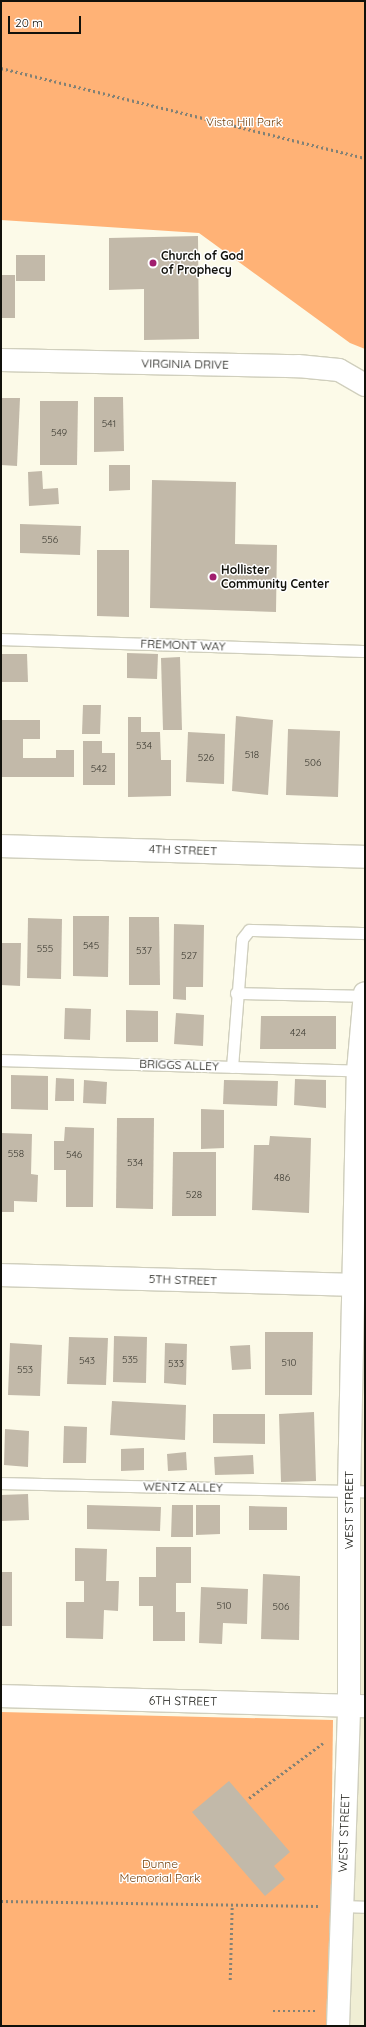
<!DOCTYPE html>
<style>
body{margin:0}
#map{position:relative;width:366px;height:2027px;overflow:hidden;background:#fcfae8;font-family:Quicksand,sans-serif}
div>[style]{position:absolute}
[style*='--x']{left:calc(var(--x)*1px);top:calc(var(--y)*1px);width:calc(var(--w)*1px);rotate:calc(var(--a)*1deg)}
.built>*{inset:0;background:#f0eed4}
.green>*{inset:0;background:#ffb276}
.building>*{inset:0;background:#c2b9a9}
.path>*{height:2.5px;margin-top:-1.25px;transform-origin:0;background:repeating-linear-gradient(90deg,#828175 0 2px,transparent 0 5px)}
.roads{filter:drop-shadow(1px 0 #d0cfbd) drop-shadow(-1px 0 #d0cfbd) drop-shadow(0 1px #d0cfbd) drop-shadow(0 -1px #d0cfbd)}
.service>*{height:11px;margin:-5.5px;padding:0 5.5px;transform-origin:5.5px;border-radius:5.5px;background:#fff}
.minor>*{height:22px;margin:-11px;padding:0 11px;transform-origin:11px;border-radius:11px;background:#fff}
.tertiary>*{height:22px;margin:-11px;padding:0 11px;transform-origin:11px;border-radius:11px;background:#fff}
.secondary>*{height:22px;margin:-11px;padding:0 11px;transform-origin:11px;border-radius:11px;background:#fff}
.dots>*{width:11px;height:11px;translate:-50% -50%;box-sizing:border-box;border:2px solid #fff;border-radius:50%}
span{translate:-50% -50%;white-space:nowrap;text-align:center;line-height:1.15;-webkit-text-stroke:3px #fff;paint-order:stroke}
.number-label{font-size:10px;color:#3d3b32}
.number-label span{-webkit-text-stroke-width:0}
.park-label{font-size:12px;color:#733e09}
.poi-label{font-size:12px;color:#11110b;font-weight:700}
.left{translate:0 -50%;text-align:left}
.street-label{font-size:12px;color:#11110b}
.frame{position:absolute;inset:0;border:2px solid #11110b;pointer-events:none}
.scale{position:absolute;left:8px;top:16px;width:73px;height:18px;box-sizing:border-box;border:2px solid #11110b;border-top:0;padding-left:5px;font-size:12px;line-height:14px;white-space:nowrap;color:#11110b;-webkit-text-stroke:3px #fff;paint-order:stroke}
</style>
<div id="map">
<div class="built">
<i style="clip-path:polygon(365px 958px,365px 2026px,339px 2026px)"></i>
</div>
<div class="green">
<i style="clip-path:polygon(1px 1px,365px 1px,365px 349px,350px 343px,199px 233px,1px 220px)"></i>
<i style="clip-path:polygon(1px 1712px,333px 1720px,329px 2026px,1px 2026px)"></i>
</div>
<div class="building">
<i style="clip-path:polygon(198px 236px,199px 339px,144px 340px,144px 289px,109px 290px,109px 238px)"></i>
<i style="clip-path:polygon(16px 255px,45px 255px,45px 281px,16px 281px)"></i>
<i style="clip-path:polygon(1px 275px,15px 275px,15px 318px,1px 318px)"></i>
<i style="clip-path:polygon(94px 397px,123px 397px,124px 451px,94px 452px)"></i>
<i style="clip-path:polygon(1px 398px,20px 398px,17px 466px,1px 465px)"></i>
<i style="clip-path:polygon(40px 401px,78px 401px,77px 465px,40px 465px)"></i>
<i style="clip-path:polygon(109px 465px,130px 465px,130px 490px,109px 491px)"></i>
<i style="clip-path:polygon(42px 471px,43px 489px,58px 488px,59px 504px,29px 506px,28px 472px)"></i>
<i style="clip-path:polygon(152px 480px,236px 482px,235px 544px,277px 545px,276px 612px,150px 608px)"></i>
<i style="clip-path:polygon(20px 524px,81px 526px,80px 555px,20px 553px)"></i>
<i style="clip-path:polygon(97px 550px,129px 550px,129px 617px,97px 616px)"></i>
<i style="clip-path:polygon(127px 653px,158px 654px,157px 679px,127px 678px)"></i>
<i style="clip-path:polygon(1px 654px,27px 654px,28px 682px,1px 682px)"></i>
<i style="clip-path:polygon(180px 657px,182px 730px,163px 730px,161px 658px)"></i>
<i style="clip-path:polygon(83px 705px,101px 705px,100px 734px,82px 734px)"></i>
<i style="clip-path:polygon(236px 716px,273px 720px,268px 795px,232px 791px)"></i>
<i style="clip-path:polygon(128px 717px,141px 717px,141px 732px,160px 732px,161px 760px,171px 760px,171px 796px,128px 797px)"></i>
<i style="clip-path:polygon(1px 720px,40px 720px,40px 739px,23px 739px,23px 758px,56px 758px,56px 750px,74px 750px,74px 777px,1px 777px)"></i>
<i style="clip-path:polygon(288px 729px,340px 731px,338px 797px,286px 795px)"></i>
<i style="clip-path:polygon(188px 732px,225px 734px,224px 784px,186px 782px)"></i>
<i style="clip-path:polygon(83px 741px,102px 741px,102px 753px,115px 753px,115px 785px,83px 785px)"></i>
<i style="clip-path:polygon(73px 916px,109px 916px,108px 977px,73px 976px)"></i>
<i style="clip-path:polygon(129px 917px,159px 917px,160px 985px,129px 985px)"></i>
<i style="clip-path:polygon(28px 918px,62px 919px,61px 979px,27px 978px)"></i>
<i style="clip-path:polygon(174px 924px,204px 925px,203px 987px,186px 987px,186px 1000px,173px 999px)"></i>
<i style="clip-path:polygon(1px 943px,21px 943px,20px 986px,1px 985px)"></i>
<i style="clip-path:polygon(65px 1008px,91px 1009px,90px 1040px,64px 1039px)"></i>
<i style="clip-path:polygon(126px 1010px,158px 1011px,158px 1042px,126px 1042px)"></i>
<i style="clip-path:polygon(176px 1013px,204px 1015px,203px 1046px,174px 1044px)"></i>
<i style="clip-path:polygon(261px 1016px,336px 1016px,336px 1049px,260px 1049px)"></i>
<i style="clip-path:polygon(11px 1075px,48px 1076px,48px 1110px,11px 1109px)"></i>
<i style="clip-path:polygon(56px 1078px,74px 1079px,74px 1101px,55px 1101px)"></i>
<i style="clip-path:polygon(295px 1079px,326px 1080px,326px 1108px,294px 1105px)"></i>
<i style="clip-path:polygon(84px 1080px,107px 1082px,106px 1104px,83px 1103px)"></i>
<i style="clip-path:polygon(224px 1080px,278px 1081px,277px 1106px,223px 1104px)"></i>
<i style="clip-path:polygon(201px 1109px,224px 1110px,224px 1148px,201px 1149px)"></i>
<i style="clip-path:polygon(117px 1118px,154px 1118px,153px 1209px,116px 1208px)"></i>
<i style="clip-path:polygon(65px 1127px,94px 1128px,93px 1207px,66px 1207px,66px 1170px,54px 1170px,54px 1141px,64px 1141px)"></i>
<i style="clip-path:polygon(1px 1133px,32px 1134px,31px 1174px,38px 1175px,37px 1202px,14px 1201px,14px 1212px,1px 1212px)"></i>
<i style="clip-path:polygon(270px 1136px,311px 1138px,309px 1213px,252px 1210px,254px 1145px,269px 1145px)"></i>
<i style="clip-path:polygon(173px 1152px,216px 1152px,216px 1216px,172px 1216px)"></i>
<i style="clip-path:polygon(265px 1332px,313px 1332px,312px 1395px,265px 1395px)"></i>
<i style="clip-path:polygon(114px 1336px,147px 1337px,146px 1383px,113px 1382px)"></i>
<i style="clip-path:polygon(69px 1337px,108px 1338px,106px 1385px,67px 1384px)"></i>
<i style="clip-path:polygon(10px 1343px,42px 1345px,40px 1396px,8px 1395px)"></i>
<i style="clip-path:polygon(165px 1343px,187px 1344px,186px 1385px,164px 1383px)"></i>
<i style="clip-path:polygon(250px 1345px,251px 1369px,232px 1370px,230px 1346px)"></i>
<i style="clip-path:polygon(112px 1401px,186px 1405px,185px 1440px,110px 1435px)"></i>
<i style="clip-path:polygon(314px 1412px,316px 1481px,281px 1482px,279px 1414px)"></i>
<i style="clip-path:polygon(213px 1414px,265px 1414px,265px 1444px,213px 1443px)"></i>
<i style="clip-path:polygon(64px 1426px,87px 1427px,86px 1463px,63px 1463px)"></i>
<i style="clip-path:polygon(5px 1429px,29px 1431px,28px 1467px,4px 1465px)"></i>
<i style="clip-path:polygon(144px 1448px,144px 1470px,121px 1471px,121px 1449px)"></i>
<i style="clip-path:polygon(186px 1452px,187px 1470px,168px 1471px,167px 1454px)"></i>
<i style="clip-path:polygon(253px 1455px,254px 1474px,215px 1475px,214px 1457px)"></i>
<i style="clip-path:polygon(28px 1494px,29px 1520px,1px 1521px,1px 1495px)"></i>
<i style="clip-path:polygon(87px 1505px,161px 1507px,160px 1531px,87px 1529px)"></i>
<i style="clip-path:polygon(172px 1505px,193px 1505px,193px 1537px,171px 1537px)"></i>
<i style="clip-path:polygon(196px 1505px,220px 1505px,220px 1534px,196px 1535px)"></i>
<i style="clip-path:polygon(249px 1506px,287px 1507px,287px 1530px,249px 1530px)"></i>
<i style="clip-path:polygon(156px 1547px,191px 1547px,191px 1583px,176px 1583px,176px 1612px,185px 1612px,185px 1641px,153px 1641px,153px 1606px,139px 1606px,139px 1577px,156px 1577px)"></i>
<i style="clip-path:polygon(75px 1548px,107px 1549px,106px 1581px,119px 1581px,118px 1611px,104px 1610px,103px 1639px,66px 1638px,66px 1602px,84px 1602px,84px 1581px,75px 1581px)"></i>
<i style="clip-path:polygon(1px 1572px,12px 1572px,12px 1626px,1px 1626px)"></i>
<i style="clip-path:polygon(263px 1574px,300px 1576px,299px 1640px,261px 1639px)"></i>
<i style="clip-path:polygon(201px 1587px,248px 1589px,247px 1624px,223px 1623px,222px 1644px,199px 1643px)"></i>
<i style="clip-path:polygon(229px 1781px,290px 1852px,274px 1866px,285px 1879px,265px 1896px,192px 1812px)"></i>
</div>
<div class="path">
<i style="--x:1;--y:68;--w:375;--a:13.9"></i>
<i style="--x:249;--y:1798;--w:92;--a:-36.6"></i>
<i style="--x:1;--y:1901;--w:317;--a:0.9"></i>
<i style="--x:230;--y:1980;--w:75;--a:-88.5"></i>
<i style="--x:273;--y:2011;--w:43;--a:0"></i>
</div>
<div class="roads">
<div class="service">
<i style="--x:1;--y:639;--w:364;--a:1.9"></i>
<i style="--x:236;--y:993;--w:129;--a:1.3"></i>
<i style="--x:1;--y:1060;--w:361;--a:1.7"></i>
<i style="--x:232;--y:1067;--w:128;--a:-85.5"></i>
<i style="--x:242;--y:939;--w:11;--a:-52"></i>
<i style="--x:249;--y:930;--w:116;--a:1.5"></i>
<i style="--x:1;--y:1483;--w:364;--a:1.3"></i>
<i style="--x:341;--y:1906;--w:24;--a:2"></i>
</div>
<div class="minor">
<i style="--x:1;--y:360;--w:297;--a:1.2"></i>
<i style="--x:298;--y:366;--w:41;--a:5.6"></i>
<i style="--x:339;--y:370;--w:30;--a:30"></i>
<i style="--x:1;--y:1275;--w:364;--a:1.6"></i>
<i style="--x:1;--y:1696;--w:364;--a:1.6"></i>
</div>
<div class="tertiary">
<i style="--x:338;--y:2026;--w:321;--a:-88"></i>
<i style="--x:349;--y:1705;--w:214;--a:-90"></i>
<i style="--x:349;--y:1491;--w:420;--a:-88.8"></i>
<i style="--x:358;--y:1071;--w:78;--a:-84.9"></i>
</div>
<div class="secondary">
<i style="--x:1;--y:846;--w:364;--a:1.7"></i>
</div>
</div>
<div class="dots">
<i style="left:153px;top:263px;background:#a11e6e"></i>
<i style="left:213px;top:577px;background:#a11e6e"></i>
</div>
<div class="number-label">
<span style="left:109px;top:424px">541</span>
<span style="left:59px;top:433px">549</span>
<span style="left:50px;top:540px">556</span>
<span style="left:144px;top:746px">534</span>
<span style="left:252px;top:755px">518</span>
<span style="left:206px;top:758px">526</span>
<span style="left:313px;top:763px">506</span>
<span style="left:99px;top:769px">542</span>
<span style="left:91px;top:946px">545</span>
<span style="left:45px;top:949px">555</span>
<span style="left:144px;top:951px">537</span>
<span style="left:189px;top:956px">527</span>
<span style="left:298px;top:1033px">424</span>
<span style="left:16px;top:1154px">558</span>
<span style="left:74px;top:1155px">546</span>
<span style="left:135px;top:1163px">534</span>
<span style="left:282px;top:1178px">486</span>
<span style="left:194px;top:1195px">528</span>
<span style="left:130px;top:1360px">535</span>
<span style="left:87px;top:1361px">543</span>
<span style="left:289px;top:1363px">510</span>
<span style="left:176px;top:1364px">533</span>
<span style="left:25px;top:1370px">553</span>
<span style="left:224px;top:1606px">510</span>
<span style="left:281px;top:1607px">506</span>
</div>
<div class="park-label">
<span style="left:244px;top:122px">Vista Hill Park</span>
<span style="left:160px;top:1871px">Dunne<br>Memorial Park</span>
</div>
<div class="poi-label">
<span class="left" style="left:161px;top:263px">Church of God<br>of Prophecy</span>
<span class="left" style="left:221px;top:577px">Hollister<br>Community Center</span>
</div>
<div class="street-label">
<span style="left:185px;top:364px;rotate:1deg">VIRGINIA DRIVE</span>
<span style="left:183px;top:645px;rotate:2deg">FREMONT WAY</span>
<span style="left:183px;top:850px;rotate:2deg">4TH STREET</span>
<span style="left:179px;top:1065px;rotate:2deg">BRIGGS ALLEY</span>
<span style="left:183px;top:1280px;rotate:2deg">5TH STREET</span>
<span style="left:183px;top:1487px;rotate:1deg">WENTZ ALLEY</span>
<span style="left:349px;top:1510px;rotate:-90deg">WEST STREET</span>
<span style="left:183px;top:1701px;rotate:1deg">6TH STREET</span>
<span style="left:344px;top:1833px;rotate:-88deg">WEST STREET</span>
</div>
<div class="frame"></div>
<div class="scale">20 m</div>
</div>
